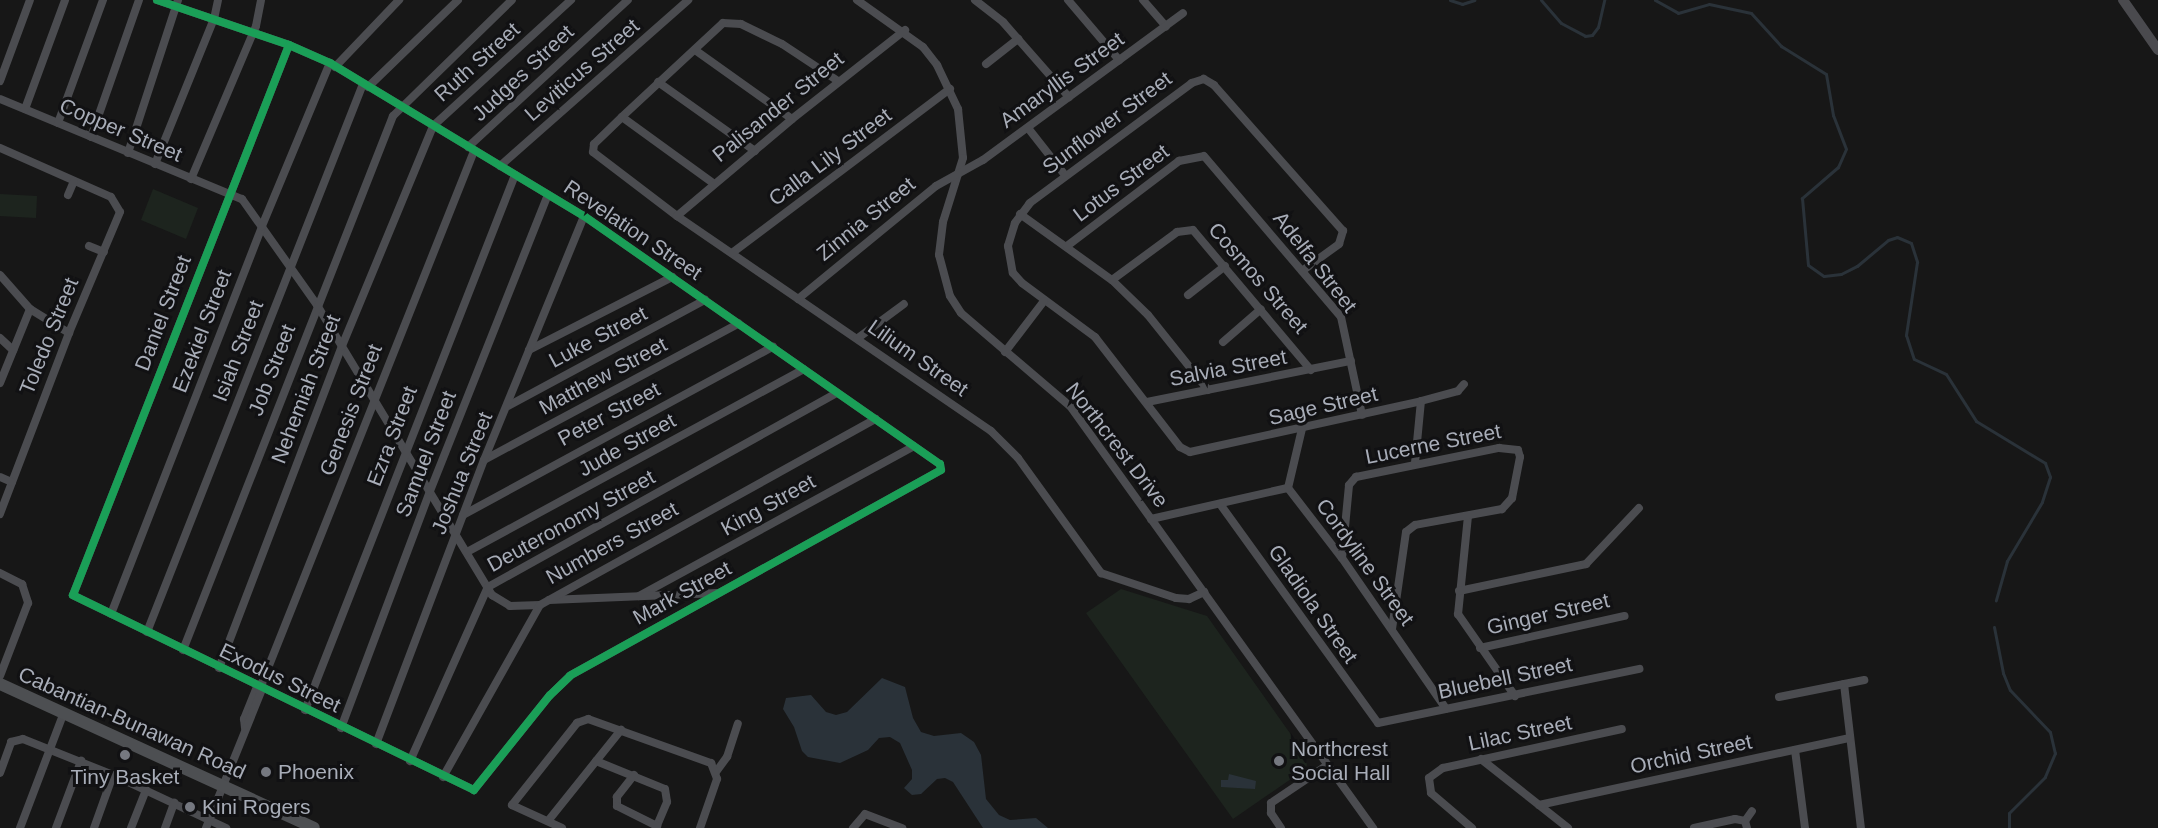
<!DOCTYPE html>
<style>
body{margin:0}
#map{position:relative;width:2158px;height:828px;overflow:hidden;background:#171717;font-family:Arial,sans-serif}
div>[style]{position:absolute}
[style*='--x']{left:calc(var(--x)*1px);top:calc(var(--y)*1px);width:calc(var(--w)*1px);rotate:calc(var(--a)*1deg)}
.green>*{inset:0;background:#1d241e}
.water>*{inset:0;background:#2a3239}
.stream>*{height:3px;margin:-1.5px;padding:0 1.5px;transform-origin:1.5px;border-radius:1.5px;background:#2a3239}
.street>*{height:8px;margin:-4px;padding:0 4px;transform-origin:4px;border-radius:4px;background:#4b4c50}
.secondary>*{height:10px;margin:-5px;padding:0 5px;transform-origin:5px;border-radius:5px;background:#4a4a4e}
.primary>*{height:12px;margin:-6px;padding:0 6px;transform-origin:6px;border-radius:6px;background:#4d4f52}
.cycleway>*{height:8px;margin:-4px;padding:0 4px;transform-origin:4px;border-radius:4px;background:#1a9f57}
.dots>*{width:16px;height:16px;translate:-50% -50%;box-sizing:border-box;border:3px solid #111113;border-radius:50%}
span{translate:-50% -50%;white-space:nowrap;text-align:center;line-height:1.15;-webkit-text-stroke:6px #111113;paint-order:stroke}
.street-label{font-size:21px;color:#a8adb8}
.poi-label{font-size:21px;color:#a8adb8}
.left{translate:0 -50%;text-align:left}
</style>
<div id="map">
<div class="green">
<i style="clip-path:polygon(153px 189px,198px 208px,186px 239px,141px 220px)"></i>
<i style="clip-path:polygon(0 194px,37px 196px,36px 218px,0 216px)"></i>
<i style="clip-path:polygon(1121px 589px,1207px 616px,1304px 753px,1307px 765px,1304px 770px,1233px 819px,1086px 613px)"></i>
</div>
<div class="water">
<i style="clip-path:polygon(882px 678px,905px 687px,913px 718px,921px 732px,934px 736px,961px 733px,974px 742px,981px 755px,986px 799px,999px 815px,1010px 820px,1036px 818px,1048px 828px,983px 828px,953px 782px,945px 778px,937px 779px,921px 794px,912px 795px,904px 788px,912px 779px,912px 770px,900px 743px,890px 737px,879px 738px,868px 750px,840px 763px,808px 757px,802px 751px,794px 727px,783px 709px,786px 698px,811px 695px,826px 712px,836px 715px,847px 712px)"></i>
<i style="clip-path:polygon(1229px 774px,1256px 781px,1255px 789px,1221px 787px,1221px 780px,1228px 780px)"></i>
</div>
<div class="stream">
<i style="--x:1450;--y:0;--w:13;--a:18"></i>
<i style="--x:1462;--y:4;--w:13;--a:-18"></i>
<i style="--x:1541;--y:0;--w:30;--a:49"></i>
<i style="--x:1561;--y:23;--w:27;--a:28"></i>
<i style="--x:1585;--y:36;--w:7;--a:-8"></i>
<i style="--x:1592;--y:35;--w:10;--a:-53"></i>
<i style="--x:1598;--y:27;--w:28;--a:-77"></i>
<i style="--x:1655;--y:0;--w:26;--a:29"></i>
<i style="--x:1678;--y:13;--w:32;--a:-16"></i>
<i style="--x:1709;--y:4;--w:43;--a:12.1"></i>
<i style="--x:1751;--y:13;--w:45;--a:47.7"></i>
<i style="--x:1781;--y:46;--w:53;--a:31.9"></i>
<i style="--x:1826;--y:74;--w:42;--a:80.3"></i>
<i style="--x:1833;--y:115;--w:36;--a:69"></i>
<i style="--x:1846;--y:149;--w:20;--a:114"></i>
<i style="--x:1838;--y:167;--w:48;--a:139.3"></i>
<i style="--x:1802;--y:198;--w:67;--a:84.9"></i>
<i style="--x:1808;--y:265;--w:19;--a:35"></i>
<i style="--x:1824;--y:276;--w:17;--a:-7"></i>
<i style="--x:1841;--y:274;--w:18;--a:-27"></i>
<i style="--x:1857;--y:266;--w:40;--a:-40"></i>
<i style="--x:1888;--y:240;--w:9;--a:-18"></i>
<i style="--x:1897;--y:237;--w:15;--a:23"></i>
<i style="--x:1911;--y:243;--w:20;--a:72"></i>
<i style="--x:1917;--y:262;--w:74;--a:98.6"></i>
<i style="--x:1906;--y:335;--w:25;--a:72"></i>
<i style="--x:1914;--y:359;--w:35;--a:25"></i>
<i style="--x:1946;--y:374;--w:56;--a:57.4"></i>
<i style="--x:1976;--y:421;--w:81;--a:31.3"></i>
<i style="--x:2045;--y:463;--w:15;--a:70"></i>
<i style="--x:2050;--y:477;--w:26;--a:108"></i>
<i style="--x:2042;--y:502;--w:69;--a:120.7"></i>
<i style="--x:2007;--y:561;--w:41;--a:105.8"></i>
<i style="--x:1994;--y:627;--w:47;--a:78.9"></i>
<i style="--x:2003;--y:673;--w:18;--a:68"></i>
<i style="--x:2010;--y:690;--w:58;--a:46.4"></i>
<i style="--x:2050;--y:732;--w:22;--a:77"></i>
<i style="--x:2055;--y:753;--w:26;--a:113"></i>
<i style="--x:2045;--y:777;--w:51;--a:135"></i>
<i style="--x:2009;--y:813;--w:15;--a:90"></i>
</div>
<div class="street">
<i style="--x:157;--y:0;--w:139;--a:18.8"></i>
<i style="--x:289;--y:45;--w:45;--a:23.7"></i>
<i style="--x:330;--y:63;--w:297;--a:31.1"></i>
<i style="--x:584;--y:216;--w:434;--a:34.9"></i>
<i style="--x:940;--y:464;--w:6;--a:81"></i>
<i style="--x:941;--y:470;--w:424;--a:151"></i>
<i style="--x:570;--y:676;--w:28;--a:136"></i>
<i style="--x:550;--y:695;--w:122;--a:128.7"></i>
<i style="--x:474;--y:790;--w:446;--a:-154.1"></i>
<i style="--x:73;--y:595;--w:591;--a:-68.56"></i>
<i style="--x:857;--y:0;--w:81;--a:35.5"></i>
<i style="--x:923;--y:47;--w:23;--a:52"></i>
<i style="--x:937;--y:65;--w:49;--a:64.5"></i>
<i style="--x:958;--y:109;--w:49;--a:84.2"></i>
<i style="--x:963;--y:158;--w:67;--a:107.4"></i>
<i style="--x:943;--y:222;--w:33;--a:97"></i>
<i style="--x:939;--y:255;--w:42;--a:75"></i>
<i style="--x:950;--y:296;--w:20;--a:57"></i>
<i style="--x:961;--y:313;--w:143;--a:40.5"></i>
<i style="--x:1070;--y:406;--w:520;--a:54.32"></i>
<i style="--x:975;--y:0;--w:36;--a:38"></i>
<i style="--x:1003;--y:22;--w:100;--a:48.7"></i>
<i style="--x:1068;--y:0;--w:79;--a:49.6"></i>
<i style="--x:1143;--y:0;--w:35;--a:49"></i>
<i style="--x:695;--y:50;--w:119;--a:35.4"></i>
<i style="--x:986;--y:64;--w:41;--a:-38"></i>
<i style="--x:335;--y:67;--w:93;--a:-46.3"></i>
<i style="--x:0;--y:81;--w:86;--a:-69.7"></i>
<i style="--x:838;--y:81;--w:67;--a:-146.5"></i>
<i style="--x:782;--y:44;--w:46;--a:-154"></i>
<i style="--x:741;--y:24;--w:18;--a:-177"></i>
<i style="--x:723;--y:23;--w:138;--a:137.1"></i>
<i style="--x:622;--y:117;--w:39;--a:136"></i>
<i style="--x:594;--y:144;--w:8;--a:97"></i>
<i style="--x:593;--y:152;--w:106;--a:37.3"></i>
<i style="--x:677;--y:216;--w:381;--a:34.4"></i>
<i style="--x:991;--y:431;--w:38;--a:45"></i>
<i style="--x:1018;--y:458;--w:142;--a:54.2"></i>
<i style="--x:1101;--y:573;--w:79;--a:18.4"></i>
<i style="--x:1176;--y:598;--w:13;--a:4"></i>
<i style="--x:1189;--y:599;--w:17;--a:-25"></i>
<i style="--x:658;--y:82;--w:119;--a:35.4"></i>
<i style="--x:368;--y:87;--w:125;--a:-44"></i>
<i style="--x:0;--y:99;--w:262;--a:22.5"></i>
<i style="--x:242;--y:199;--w:130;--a:54.7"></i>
<i style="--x:317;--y:305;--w:339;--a:58.9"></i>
<i style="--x:492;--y:595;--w:21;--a:31"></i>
<i style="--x:510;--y:606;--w:30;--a:-2"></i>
<i style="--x:25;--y:109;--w:116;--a:-69.8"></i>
<i style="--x:622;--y:117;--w:112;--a:36"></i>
<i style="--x:58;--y:123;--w:131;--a:-69.9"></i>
<i style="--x:1028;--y:128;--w:60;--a:51.8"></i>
<i style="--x:91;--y:137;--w:145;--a:-70.7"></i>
<i style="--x:468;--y:147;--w:217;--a:-42.6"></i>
<i style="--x:0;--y:148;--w:121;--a:23.8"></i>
<i style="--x:111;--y:197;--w:17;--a:59"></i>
<i style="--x:120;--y:212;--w:131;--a:112.9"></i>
<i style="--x:69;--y:333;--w:194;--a:110.9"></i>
<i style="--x:128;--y:153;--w:161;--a:-71.9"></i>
<i style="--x:155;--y:164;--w:157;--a:-67.9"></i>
<i style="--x:214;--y:19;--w:19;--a:-78"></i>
<i style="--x:500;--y:166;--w:251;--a:-41.4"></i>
<i style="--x:191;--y:179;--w:166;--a:-67"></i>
<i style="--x:256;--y:26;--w:26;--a:-79"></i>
<i style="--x:68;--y:195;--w:15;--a:-67"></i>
<i style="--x:1020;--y:214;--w:113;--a:35.7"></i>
<i style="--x:1112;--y:280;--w:50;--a:44.2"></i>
<i style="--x:1148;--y:315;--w:96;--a:51.3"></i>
<i style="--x:677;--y:216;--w:150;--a:-40.1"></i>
<i style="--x:792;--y:119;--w:144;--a:-38.2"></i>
<i style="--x:89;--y:246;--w:16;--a:22"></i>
<i style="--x:1067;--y:246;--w:141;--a:-37.2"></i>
<i style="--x:1179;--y:161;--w:25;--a:-11"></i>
<i style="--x:1204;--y:156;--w:211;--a:49.6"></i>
<i style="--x:1341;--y:317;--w:100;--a:77.9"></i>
<i style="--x:732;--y:253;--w:273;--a:-37"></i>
<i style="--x:1302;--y:271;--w:46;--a:-36.1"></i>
<i style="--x:1339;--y:244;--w:14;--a:-73"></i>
<i style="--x:1343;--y:231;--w:195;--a:-131.5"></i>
<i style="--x:1214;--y:85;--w:12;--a:-149"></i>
<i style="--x:1204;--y:79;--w:13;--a:162"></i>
<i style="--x:1192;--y:83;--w:202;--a:143.5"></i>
<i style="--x:1030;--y:203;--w:25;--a:127"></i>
<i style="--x:1015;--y:223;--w:24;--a:107"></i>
<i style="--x:1008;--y:246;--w:27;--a:80"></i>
<i style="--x:1013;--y:273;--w:13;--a:48"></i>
<i style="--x:1022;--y:283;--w:91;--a:36.5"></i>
<i style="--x:1095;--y:337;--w:139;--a:52.3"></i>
<i style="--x:1180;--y:447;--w:11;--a:27"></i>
<i style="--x:1190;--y:452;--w:237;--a:-12.4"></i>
<i style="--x:1421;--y:401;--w:38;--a:-15"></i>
<i style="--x:1458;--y:391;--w:9;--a:-49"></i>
<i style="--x:0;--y:275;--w:45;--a:48.6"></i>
<i style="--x:30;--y:309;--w:46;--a:31.6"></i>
<i style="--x:1112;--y:280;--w:81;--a:-36.4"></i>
<i style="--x:1177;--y:232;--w:16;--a:-7"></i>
<i style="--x:1193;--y:230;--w:183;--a:49.9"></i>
<i style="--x:1188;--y:295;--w:47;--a:-38.1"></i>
<i style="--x:798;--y:299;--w:178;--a:-39.3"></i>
<i style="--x:936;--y:186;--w:54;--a:-29"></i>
<i style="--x:983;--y:160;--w:248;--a:-36.3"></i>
<i style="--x:0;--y:338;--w:18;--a:43"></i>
<i style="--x:858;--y:338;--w:57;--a:-36.5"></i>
<i style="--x:1223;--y:342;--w:50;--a:-41"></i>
<i style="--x:529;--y:350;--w:161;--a:-27"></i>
<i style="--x:1005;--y:352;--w:64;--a:-52.6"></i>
<i style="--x:0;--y:383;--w:80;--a:-67.9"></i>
<i style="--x:1147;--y:402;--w:208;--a:-11.4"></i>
<i style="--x:508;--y:406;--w:224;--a:-28.3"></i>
<i style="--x:484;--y:460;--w:289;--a:-28.2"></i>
<i style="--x:1415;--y:463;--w:62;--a:-84.5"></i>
<i style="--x:0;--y:477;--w:13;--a:23"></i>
<i style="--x:1288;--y:488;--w:88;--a:52.4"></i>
<i style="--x:1342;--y:558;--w:183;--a:55.4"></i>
<i style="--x:1288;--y:488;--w:61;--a:-76.7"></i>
<i style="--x:1220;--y:504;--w:270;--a:54.2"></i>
<i style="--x:1378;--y:723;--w:267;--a:-11.7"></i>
<i style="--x:463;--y:515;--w:353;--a:-28.5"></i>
<i style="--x:1468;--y:516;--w:99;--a:95.8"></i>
<i style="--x:1458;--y:614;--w:100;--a:55.2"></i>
<i style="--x:1151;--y:519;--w:140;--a:-12.8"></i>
<i style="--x:467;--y:552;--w:383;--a:-28.5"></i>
<i style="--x:1342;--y:558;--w:73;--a:-84.5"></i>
<i style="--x:1349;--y:485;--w:11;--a:-49"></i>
<i style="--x:1356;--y:477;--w:146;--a:-11.5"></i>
<i style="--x:1499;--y:448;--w:19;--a:6"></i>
<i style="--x:1518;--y:450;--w:7;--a:74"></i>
<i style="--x:1520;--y:457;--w:42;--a:101"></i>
<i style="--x:1512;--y:498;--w:15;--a:132"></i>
<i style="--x:1502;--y:509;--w:88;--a:169.6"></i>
<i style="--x:1415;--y:525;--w:11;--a:142"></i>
<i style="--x:1406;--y:532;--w:98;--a:98.2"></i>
<i style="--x:0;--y:573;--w:25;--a:27"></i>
<i style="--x:22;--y:584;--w:20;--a:72"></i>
<i style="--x:28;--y:603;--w:78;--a:111"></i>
<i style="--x:1459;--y:591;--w:130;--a:-12"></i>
<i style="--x:1586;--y:564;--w:77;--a:-46.6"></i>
<i style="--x:639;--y:596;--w:313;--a:-28.6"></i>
<i style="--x:549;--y:600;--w:168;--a:-2.4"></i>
<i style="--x:111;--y:614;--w:416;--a:-68.7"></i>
<i style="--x:262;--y:226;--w:177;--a:-67.4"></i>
<i style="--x:147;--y:632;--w:589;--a:-68.49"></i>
<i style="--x:1480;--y:648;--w:148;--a:-12.5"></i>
<i style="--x:183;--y:650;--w:574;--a:-68.53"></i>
<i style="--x:393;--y:116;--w:166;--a:-44.3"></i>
<i style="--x:219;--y:668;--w:345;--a:-69.1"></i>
<i style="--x:342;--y:346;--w:238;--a:-67.5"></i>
<i style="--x:433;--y:126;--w:187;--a:-42.4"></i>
<i style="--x:1844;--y:684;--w:145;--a:83.3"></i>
<i style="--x:1779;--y:697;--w:87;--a:-11.3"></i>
<i style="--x:305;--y:710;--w:575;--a:-68.57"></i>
<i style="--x:245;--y:728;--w:9;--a:-96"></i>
<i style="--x:244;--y:719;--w:35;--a:-68"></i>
<i style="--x:257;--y:686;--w:6;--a:-31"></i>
<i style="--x:262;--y:683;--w:573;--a:-68.27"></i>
<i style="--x:341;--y:728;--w:253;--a:-69.4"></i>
<i style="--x:430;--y:491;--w:319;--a:-68.3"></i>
<i style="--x:376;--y:744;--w:304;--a:-69.2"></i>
<i style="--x:484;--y:460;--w:264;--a:-67.7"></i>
<i style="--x:1795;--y:750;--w:79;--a:82.7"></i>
<i style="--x:1481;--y:759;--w:111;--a:38.4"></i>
<i style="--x:410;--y:761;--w:191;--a:-65.9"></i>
<i style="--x:488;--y:587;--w:398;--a:-29.1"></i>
<i style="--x:596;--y:761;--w:74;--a:22.1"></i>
<i style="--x:665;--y:789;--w:13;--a:81"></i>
<i style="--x:667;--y:802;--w:28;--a:113"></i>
<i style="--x:716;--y:772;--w:19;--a:-54"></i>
<i style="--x:727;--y:757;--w:35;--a:-72"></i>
<i style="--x:0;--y:773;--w:33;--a:-70"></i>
<i style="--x:11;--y:742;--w:12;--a:-14"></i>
<i style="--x:23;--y:739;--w:97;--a:21.8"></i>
<i style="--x:113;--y:775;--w:125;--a:25.1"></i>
<i style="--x:634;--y:775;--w:28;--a:128"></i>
<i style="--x:617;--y:797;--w:9;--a:90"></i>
<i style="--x:617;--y:806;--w:45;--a:26.6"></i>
<i style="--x:443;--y:777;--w:197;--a:-60.6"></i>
<i style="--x:540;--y:605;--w:384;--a:-29"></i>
<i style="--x:1429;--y:778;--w:17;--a:-36"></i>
<i style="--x:1443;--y:768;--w:183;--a:-12.3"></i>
<i style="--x:1429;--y:778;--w:15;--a:82"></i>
<i style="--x:1431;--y:793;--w:54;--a:40.5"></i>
<i style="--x:1539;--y:805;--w:318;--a:-12.2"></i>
<i style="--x:548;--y:821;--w:117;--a:-51.3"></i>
<i style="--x:1745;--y:821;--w:12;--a:-55"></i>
<i style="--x:20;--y:828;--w:124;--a:-69.2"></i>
<i style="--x:56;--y:828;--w:72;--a:-69.5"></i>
<i style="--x:94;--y:828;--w:56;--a:-70.3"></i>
<i style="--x:131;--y:828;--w:41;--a:-68.5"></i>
<i style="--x:165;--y:828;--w:27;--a:-70"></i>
<i style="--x:206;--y:828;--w:152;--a:-68"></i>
<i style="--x:562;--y:828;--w:55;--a:-155.3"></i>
<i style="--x:512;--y:805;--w:105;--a:-51.6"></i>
<i style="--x:577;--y:723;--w:12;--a:-20"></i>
<i style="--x:588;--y:719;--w:131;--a:19.7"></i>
<i style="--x:711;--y:763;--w:17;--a:69"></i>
<i style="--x:717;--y:779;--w:52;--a:109.1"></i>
<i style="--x:853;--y:828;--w:18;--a:-49"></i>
<i style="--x:865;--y:814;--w:40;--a:21"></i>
<i style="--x:1281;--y:828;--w:18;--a:-124"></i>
<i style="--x:1271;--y:813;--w:10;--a:-90"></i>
<i style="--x:1271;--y:803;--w:66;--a:-33.9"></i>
<i style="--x:1694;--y:828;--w:42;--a:-12.4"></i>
<i style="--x:1735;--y:819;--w:10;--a:11"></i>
<i style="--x:1745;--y:821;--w:7;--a:74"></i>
</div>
<div class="secondary">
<i style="--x:2123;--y:0;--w:61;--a:55"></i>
</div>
<div class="primary">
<i style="--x:0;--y:684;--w:345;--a:24.6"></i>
</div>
<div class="cycleway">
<i style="--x:157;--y:0;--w:139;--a:18.8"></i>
<i style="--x:289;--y:45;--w:45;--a:23.7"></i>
<i style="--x:330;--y:63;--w:297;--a:31.1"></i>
<i style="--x:584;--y:216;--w:434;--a:34.9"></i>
<i style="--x:940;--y:464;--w:6;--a:81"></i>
<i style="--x:941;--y:470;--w:424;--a:151"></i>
<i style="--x:570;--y:676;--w:28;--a:136"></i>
<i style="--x:550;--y:695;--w:122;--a:128.7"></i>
<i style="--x:474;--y:790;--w:446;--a:-154.1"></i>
<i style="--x:73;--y:595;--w:591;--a:-68.56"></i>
</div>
<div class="dots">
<i style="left:125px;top:755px;background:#757880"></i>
<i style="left:1279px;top:761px;background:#757880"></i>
<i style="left:266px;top:772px;background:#757880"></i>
<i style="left:190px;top:807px;background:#757880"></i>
</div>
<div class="street-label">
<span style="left:477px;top:62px;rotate:-42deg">Ruth Street</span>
<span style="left:582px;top:70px;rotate:-41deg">Leviticus Street</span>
<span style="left:523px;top:73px;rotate:-43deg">Judges Street</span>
<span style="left:1062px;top:80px;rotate:-36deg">Amaryllis Street</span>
<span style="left:778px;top:107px;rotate:-39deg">Palisander Street</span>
<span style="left:1107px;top:123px;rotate:-37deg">Sunflower Street</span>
<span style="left:121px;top:130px;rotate:23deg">Copper Street</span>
<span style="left:830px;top:157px;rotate:-37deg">Calla Lily Street</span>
<span style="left:1121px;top:183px;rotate:-37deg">Lotus Street</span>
<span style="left:866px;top:219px;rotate:-39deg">Zinnia Street</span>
<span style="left:633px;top:230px;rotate:34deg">Revelation Street</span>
<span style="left:1315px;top:262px;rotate:52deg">Adelfa Street</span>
<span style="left:1258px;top:278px;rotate:49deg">Cosmos Street</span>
<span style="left:163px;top:313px;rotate:-69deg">Daniel Street</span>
<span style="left:202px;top:331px;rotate:-69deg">Ezekiel Street</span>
<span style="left:49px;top:336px;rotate:-68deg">Toledo Street</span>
<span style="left:598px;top:337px;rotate:-28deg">Luke Street</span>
<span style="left:238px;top:351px;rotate:-69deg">Isiah Street</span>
<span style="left:918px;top:358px;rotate:35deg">Lilium Street</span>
<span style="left:1228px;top:368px;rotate:-11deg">Salvia Street</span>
<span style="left:272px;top:370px;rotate:-69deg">Job Street</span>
<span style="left:603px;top:376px;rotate:-28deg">Matthew Street</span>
<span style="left:306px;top:389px;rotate:-69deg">Nehemiah Street</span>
<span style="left:1323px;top:406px;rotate:-13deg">Sage Street</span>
<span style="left:351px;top:410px;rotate:-69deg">Genesis Street</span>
<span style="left:609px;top:414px;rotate:-28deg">Peter Street</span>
<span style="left:392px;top:436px;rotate:-69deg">Ezra Street</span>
<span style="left:1433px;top:444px;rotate:-11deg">Lucerne Street</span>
<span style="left:627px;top:445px;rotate:-29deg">Jude Street</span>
<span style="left:1117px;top:445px;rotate:52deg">Northcrest Drive</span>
<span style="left:426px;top:454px;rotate:-69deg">Samuel Street</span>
<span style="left:462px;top:473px;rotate:-68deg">Joshua Street</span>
<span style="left:768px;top:505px;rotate:-29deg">King Street</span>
<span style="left:571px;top:521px;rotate:-29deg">Deuteronomy Street</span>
<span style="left:612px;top:543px;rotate:-29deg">Numbers Street</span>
<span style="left:1365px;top:562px;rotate:54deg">Cordyline Street</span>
<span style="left:682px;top:593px;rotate:-29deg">Mark Street</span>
<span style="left:1313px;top:604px;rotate:55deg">Gladiola Street</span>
<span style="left:1548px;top:614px;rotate:-13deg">Ginger Street</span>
<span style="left:280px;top:678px;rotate:26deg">Exodus Street</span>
<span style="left:1505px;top:678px;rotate:-12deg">Bluebell Street</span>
<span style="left:132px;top:723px;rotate:24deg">Cabantian-Bunawan Road</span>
<span style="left:1520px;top:733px;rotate:-12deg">Lilac Street</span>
<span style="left:1691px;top:754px;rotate:-12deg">Orchid Street</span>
</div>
<div class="poi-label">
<span class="left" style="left:1291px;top:761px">Northcrest<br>Social Hall</span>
<span class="left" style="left:278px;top:772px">Phoenix</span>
<span style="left:125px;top:777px">Tiny Basket</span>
<span class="left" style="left:202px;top:807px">Kini Rogers</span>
</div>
</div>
